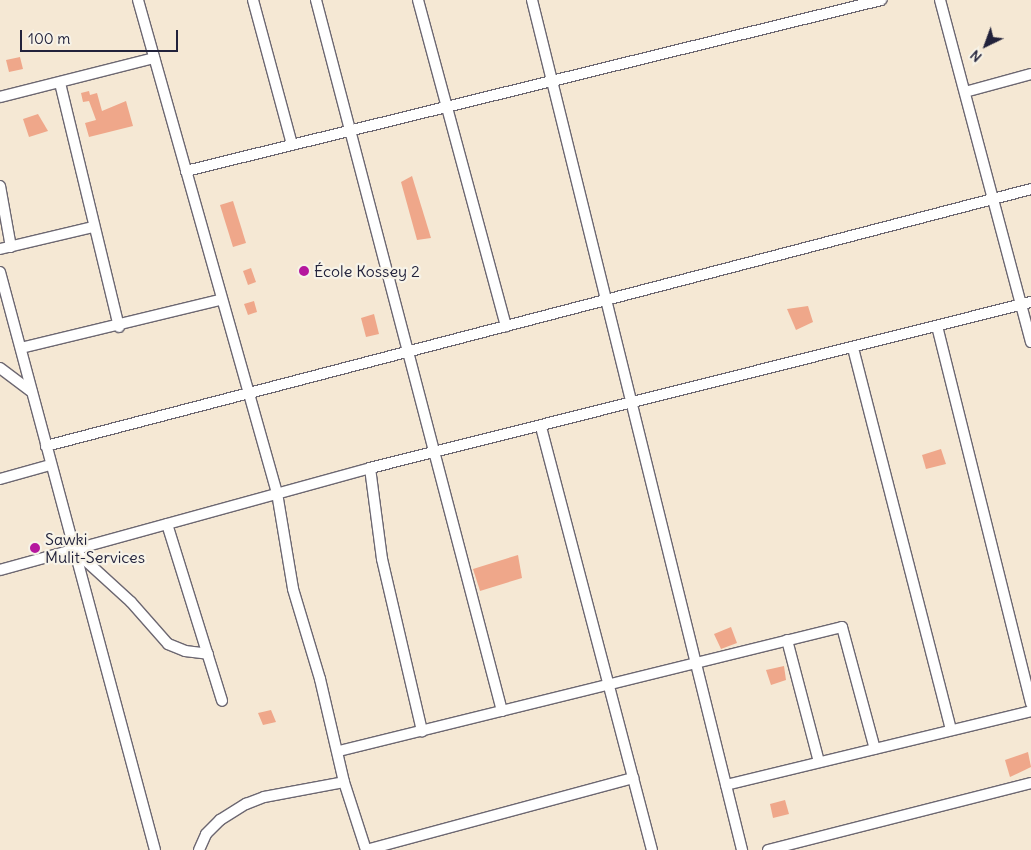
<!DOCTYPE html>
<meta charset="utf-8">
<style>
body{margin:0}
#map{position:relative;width:1031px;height:850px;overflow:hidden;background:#f5e8d4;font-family:Delius,sans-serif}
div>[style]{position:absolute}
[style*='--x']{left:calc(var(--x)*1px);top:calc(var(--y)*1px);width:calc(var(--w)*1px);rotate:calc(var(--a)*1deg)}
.building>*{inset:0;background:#efa78a}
.roads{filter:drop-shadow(1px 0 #6c6771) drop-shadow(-1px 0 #6c6771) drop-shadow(0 1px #6c6771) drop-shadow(0 -1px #6c6771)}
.minor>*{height:10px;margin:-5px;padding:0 5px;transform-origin:5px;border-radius:5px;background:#fff}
.dots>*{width:14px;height:14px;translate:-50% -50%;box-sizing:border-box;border:2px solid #f7f3e8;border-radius:50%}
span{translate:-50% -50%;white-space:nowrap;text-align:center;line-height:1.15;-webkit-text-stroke:4.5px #f7f3e8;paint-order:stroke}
.poi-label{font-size:16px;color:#22223b}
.left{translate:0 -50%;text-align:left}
.north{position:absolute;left:961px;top:20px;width:50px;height:50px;-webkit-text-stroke:4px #f7f3e8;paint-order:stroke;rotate:222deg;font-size:14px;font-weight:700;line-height:20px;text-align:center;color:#22223b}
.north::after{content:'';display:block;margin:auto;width:18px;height:22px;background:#22223b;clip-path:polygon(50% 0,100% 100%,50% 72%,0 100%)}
.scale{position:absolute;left:20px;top:30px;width:158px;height:22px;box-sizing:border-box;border:2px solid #22223b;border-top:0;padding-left:6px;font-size:15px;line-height:18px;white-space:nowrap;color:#22223b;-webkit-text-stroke:4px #f7f3e8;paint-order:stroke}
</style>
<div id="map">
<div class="building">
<i style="clip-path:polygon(20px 57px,23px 69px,9px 72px,6px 60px)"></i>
<i style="clip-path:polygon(89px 91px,90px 95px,97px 93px,102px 111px,126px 101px,133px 126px,89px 137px,85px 123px,96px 120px,89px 101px,83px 102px,81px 93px)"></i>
<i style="clip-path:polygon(38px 114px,48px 131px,29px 137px,23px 119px)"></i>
<i style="clip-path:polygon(412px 176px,431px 238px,417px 240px,401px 182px)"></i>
<i style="clip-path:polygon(233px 201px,246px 243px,233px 247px,220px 205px)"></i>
<i style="clip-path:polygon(251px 268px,256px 282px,248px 285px,243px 271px)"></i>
<i style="clip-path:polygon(254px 301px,257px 312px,248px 315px,244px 304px)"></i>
<i style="clip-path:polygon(808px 306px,813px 322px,796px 330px,787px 309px)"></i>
<i style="clip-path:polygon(374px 314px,379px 334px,366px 337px,361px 318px)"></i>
<i style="clip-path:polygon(941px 449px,946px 464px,926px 469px,922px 455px)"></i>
<i style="clip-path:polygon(518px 555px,522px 578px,480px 591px,473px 569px)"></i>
<i style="clip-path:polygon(731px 627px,737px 643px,721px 649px,714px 634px)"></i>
<i style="clip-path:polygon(784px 666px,786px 680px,771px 685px,766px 670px)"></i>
<i style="clip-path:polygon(271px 710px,276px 722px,263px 725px,258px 713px)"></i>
<i style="clip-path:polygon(1028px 752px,1031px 767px,1010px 777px,1005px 760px)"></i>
<i style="clip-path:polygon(785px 800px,789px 814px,773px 818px,770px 804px)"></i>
</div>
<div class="roads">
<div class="minor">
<i style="--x:138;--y:0;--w:512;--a:74.25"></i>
<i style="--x:277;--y:493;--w:97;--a:80.5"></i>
<i style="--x:293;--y:589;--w:94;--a:73.3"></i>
<i style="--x:320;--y:679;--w:106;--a:76.9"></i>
<i style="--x:344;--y:782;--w:71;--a:72.1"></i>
<i style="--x:253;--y:0;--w:150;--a:74.9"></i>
<i style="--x:316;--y:0;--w:735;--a:75.34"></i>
<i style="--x:418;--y:0;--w:338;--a:74.9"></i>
<i style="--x:532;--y:0;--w:876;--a:76.12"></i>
<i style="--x:940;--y:0;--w:354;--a:75.1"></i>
<i style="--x:60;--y:83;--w:251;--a:76.4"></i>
<i style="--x:965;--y:92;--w:68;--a:-15.3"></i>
<i style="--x:0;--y:97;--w:159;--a:-14.2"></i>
<i style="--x:186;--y:171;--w:716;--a:-13.82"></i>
<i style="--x:0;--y:186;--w:62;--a:79.8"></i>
<i style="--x:0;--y:249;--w:96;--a:-13.3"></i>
<i style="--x:0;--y:272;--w:598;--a:74.99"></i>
<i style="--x:937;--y:326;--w:389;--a:76"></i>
<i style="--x:21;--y:348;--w:205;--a:-13.6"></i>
<i style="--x:853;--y:348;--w:393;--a:75.6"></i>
<i style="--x:0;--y:368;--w:40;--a:37"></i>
<i style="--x:541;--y:427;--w:437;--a:75.3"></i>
<i style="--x:46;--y:446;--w:1018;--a:-14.62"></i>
<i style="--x:370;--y:468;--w:92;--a:82.5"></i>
<i style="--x:382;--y:559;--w:177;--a:76.9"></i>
<i style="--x:0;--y:479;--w:52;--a:-15.6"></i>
<i style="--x:167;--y:524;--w:185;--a:72.7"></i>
<i style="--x:74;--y:550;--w:77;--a:42.4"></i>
<i style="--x:131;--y:602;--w:56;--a:48.6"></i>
<i style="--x:168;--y:644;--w:18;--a:22"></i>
<i style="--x:185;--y:651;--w:23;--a:7"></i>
<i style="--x:0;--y:570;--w:384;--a:-15.4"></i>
<i style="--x:370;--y:468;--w:682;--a:-14.1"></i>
<i style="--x:787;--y:640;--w:126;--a:75.3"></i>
<i style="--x:339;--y:751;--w:518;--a:-13.85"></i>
<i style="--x:842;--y:627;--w:126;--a:74.9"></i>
<i style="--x:726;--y:785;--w:314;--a:-13.6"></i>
<i style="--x:199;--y:850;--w:17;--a:-66"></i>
<i style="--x:206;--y:834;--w:20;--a:-45"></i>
<i style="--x:220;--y:820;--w:31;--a:-32"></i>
<i style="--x:246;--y:804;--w:19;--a:-21"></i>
<i style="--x:264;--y:797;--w:81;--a:-10.6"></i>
<i style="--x:366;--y:850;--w:277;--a:-15.1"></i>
<i style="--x:768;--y:850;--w:271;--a:-14.3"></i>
</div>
</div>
<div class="dots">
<i style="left:304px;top:271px;background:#b5179e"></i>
<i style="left:35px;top:548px;background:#b5179e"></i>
</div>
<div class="poi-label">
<span class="left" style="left:314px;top:271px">École Kossey 2</span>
<span class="left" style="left:45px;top:548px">Sawki<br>Mulit-Services</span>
</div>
<div class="north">N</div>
<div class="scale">100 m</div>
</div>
